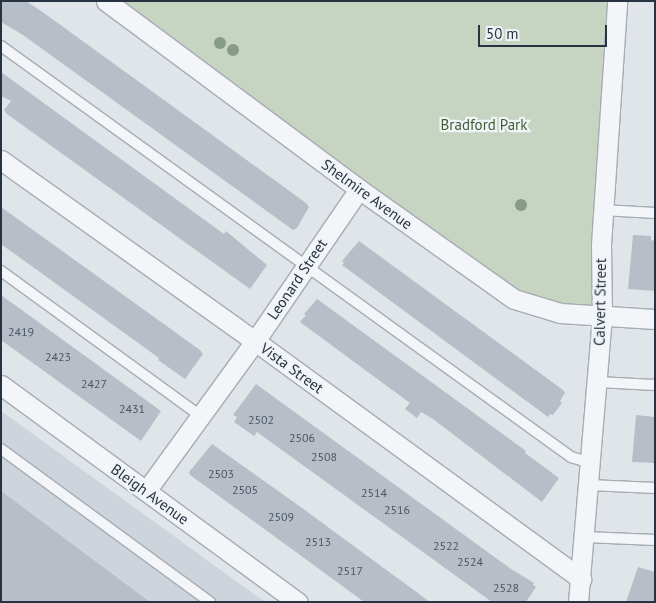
<!DOCTYPE html>
<style>
body{margin:0}
#map{position:relative;width:656px;height:603px;overflow:hidden;background:#e0e5ea;font-family:"PT Sans",sans-serif}
div>[style]{position:absolute}
[style*='--x']{left:calc(var(--x)*1px);top:calc(var(--y)*1px);width:calc(var(--w)*1px);rotate:calc(var(--a)*1deg)}
.built>*{inset:0;background:#ced4dc}
.green>*{inset:0;background:#c7d4c1}
.building>*{inset:0;background:#b7bec7}
.roads{filter:drop-shadow(1px 0 #a5acb4) drop-shadow(-1px 0 #a5acb4) drop-shadow(0 1px #a5acb4) drop-shadow(0 -1px #a5acb4)}
.lane>*{height:10px;margin:-5px;padding:0 5px;transform-origin:5px;border-radius:5px;background:#f3f5f8}
.street>*{height:19px;margin:-9.5px;padding:0 9.5px;transform-origin:9.5px;border-radius:9.5px;background:#f3f5f8}
.trees>*{width:12px;height:12px;margin:-6px;border-radius:50%;background:#889b86}
span{translate:-50% -50%;white-space:nowrap;text-align:center;line-height:1.15;-webkit-text-stroke:4.5px #f0f4f7;paint-order:stroke}
.number-label{font-size:12px;color:#4c5663}
.number-label span{-webkit-text-stroke-width:0}
.park-label{font-size:15px;color:#405f35}
.street-label{font-size:15px;color:#283342}
.frame{position:absolute;inset:0;border:2px solid #283342;pointer-events:none}
.scale{position:absolute;left:478px;top:25px;width:129px;height:22px;box-sizing:border-box;border:2px solid #283342;border-top:0;padding-left:6px;font-size:15px;line-height:18px;white-space:nowrap;color:#283342;-webkit-text-stroke:4px #f0f4f7;paint-order:stroke}
</style>
<div id="map">
<div class="built">
<i style="clip-path:polygon(1px 411px,265px 602px,1px 602px)"></i>
</div>
<div class="green">
<i style="clip-path:polygon(106px 1px,617px 1px,602px 316px,514px 299px)"></i>
</div>
<div class="building">
<i style="clip-path:polygon(1px 1px,26px 1px,44px 13px,306px 203px,309px 207px,297px 228px,293px 230px,23px 35px,1px 22px)"></i>
<i style="clip-path:polygon(1px 72px,224px 234px,226px 231px,267px 265px,250px 289px,7px 114px,4px 110px,11px 101px,1px 96px)"></i>
<i style="clip-path:polygon(1px 207px,200px 350px,203px 354px,185px 379px,158px 360px,159px 358px,1px 244px)"></i>
<i style="clip-path:polygon(633px 235px,651px 236px,651px 240px,655px 241px,655px 291px,628px 289px)"></i>
<i style="clip-path:polygon(359px 241px,563px 390px,565px 393px,560px 401px,562px 403px,553px 415px,550px 414px,548px 417px,342px 265px,344px 263px,342px 261px)"></i>
<i style="clip-path:polygon(1px 295px,161px 411px,141px 441px,1px 340px)"></i>
<i style="clip-path:polygon(317px 299px,526px 451px,525px 453px,559px 478px,542px 502px,433px 419px,421px 412px,417px 418px,405px 409px,410px 403px,300px 322px,306px 315px,304px 314px)"></i>
<i style="clip-path:polygon(256px 384px,511px 569px,534px 583px,533px 585px,536px 587px,526px 602px,492px 602px,257px 432px,254px 436px,234px 422px,237px 417px,233px 415px)"></i>
<i style="clip-path:polygon(636px 415px,655px 417px,655px 463px,632px 462px)"></i>
<i style="clip-path:polygon(212px 444px,302px 508px,430px 602px,364px 602px,341px 585px,190px 475px,189px 472px)"></i>
<i style="clip-path:polygon(1px 491px,150px 602px,1px 602px)"></i>
<i style="clip-path:polygon(638px 567px,655px 572px,655px 602px,626px 602px)"></i>
</div>
<div class="roads">
<div class="lane">
<i style="--x:1;--y:46;--w:703;--a:35.79"></i>
<i style="--x:571;--y:457;--w:21;--a:17"></i>
<i style="--x:603;--y:210;--w:52;--a:3.3"></i>
<i style="--x:1;--y:271;--w:245;--a:36"></i>
<i style="--x:597;--y:382;--w:58;--a:3"></i>
<i style="--x:1;--y:449;--w:259;--a:36.2"></i>
<i style="--x:589;--y:485;--w:66;--a:2.6"></i>
<i style="--x:585;--y:537;--w:70;--a:2.5"></i>
</div>
<div class="street">
<i style="--x:106;--y:1;--w:315;--a:36.6"></i>
<i style="--x:359;--y:189;--w:190;--a:35.4"></i>
<i style="--x:514;--y:299;--w:48;--a:16.9"></i>
<i style="--x:560;--y:313;--w:95;--a:3.6"></i>
<i style="--x:1;--y:160;--w:312;--a:35.5"></i>
<i style="--x:255;--y:341;--w:404;--a:36.1"></i>
<i style="--x:1;--y:385;--w:368;--a:36.2"></i>
<i style="--x:146;--y:491;--w:185;--a:-54"></i>
<i style="--x:255;--y:341;--w:184;--a:-55.6"></i>
<i style="--x:578;--y:602;--w:287;--a:-85.2"></i>
<i style="--x:602;--y:316;--w:71;--a:-90.8"></i>
<i style="--x:601;--y:245;--w:245;--a:-86.2"></i>
</div>
</div>
<div class="trees">
<i style="left:220px;top:43px"></i>
<i style="left:233px;top:50px"></i>
<i style="left:521px;top:205px"></i>
</div>
<div class="number-label">
<span style="left:21px;top:332px">2419</span>
<span style="left:58px;top:357px">2423</span>
<span style="left:94px;top:384px">2427</span>
<span style="left:132px;top:409px">2431</span>
<span style="left:261px;top:420px">2502</span>
<span style="left:302px;top:438px">2506</span>
<span style="left:324px;top:457px">2508</span>
<span style="left:221px;top:474px">2503</span>
<span style="left:245px;top:490px">2505</span>
<span style="left:374px;top:493px">2514</span>
<span style="left:397px;top:510px">2516</span>
<span style="left:281px;top:517px">2509</span>
<span style="left:318px;top:542px">2513</span>
<span style="left:446px;top:546px">2522</span>
<span style="left:470px;top:562px">2524</span>
<span style="left:350px;top:571px">2517</span>
<span style="left:506px;top:588px">2528</span>
</div>
<div class="park-label">
<span style="left:484px;top:125px">Bradford Park</span>
</div>
<div class="street-label">
<span style="left:367px;top:194px;rotate:36deg">Shelmire Avenue</span>
<span style="left:297px;top:279px;rotate:-56deg">Leonard Street</span>
<span style="left:600px;top:302px;rotate:-89deg">Calvert Street</span>
<span style="left:292px;top:368px;rotate:36deg">Vista Street</span>
<span style="left:150px;top:494px;rotate:36deg">Bleigh Avenue</span>
</div>
<div class="frame"></div>
<div class="scale">50 m</div>
</div>
